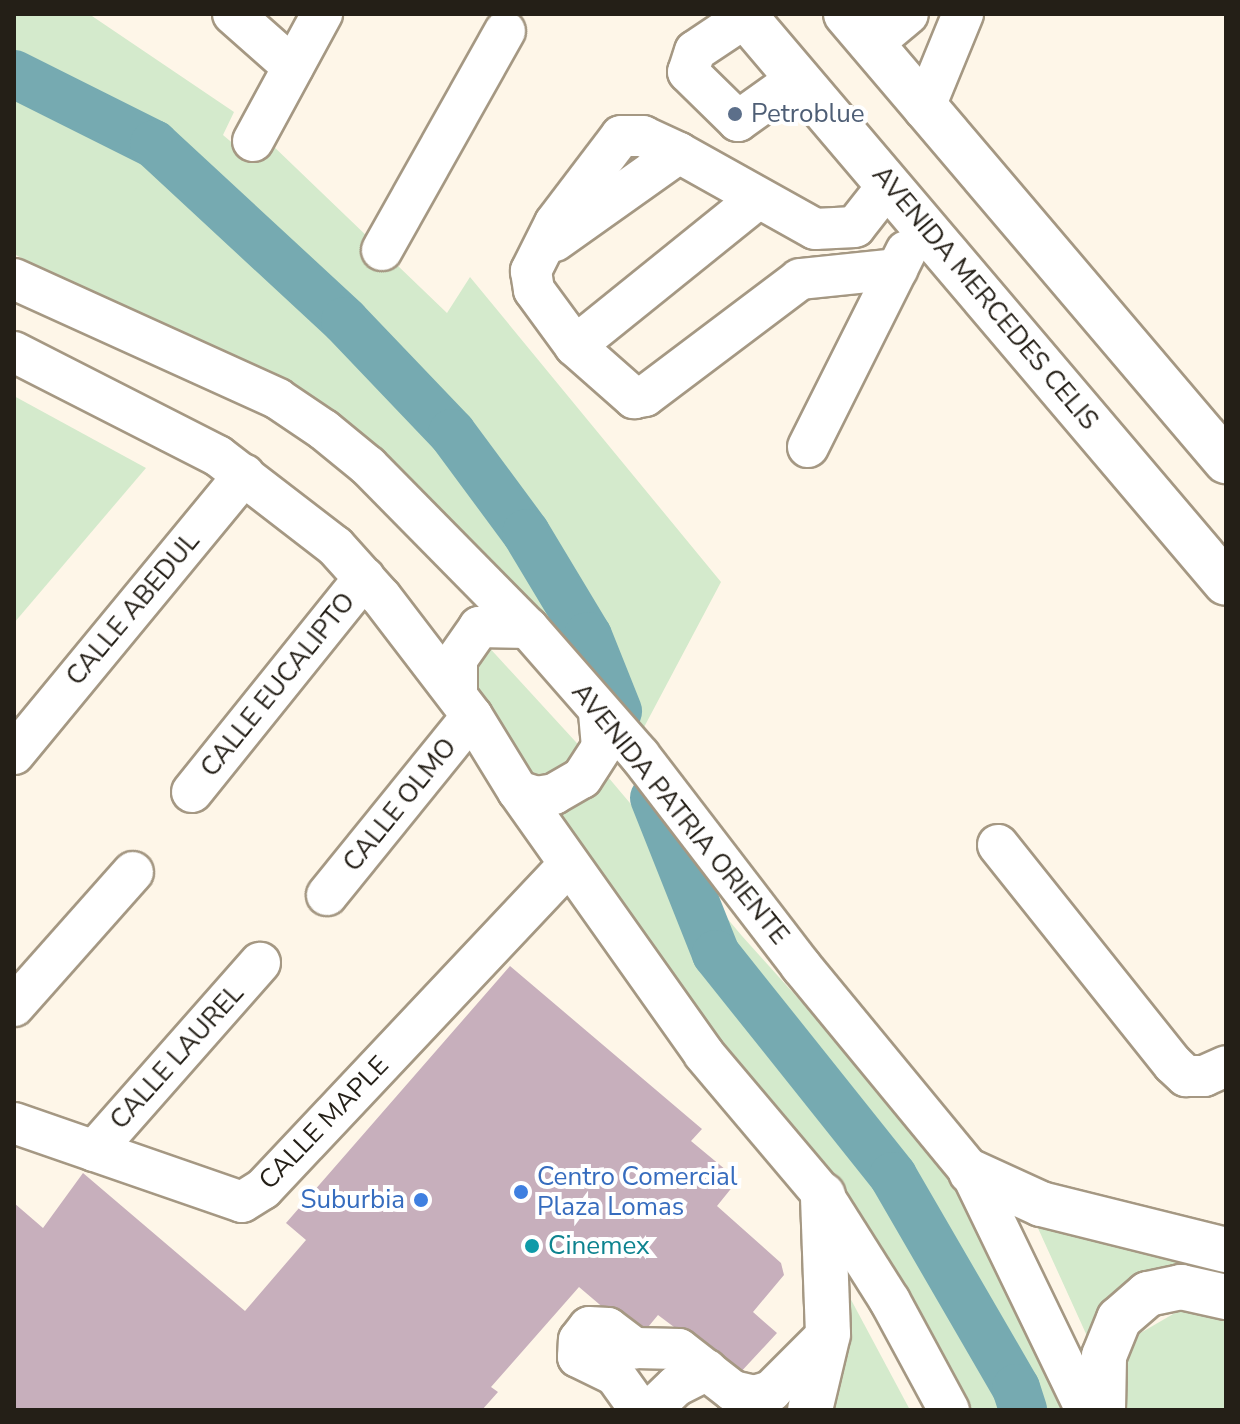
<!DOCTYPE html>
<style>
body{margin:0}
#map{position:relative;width:1240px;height:1424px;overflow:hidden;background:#fef6e8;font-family:"Nunito Sans",sans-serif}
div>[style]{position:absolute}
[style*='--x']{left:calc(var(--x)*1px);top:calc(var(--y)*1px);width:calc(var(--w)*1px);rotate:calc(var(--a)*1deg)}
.green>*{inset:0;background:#d4eacc}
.river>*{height:48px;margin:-24px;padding:0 24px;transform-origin:24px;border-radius:24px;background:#76aab1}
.building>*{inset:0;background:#c7afbc}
.roads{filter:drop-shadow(2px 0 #a59883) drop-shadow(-2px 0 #a59883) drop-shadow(0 2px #a59883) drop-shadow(0 -2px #a59883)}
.minor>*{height:40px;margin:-20px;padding:0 20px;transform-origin:20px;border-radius:20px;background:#fff}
.major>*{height:44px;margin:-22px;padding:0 22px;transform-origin:22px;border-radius:22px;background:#fff}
.dots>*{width:22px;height:22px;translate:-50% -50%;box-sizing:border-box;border:4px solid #fff;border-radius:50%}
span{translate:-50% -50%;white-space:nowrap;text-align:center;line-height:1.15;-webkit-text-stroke:8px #fff;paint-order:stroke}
.service-label{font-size:26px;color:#4e5e75}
.left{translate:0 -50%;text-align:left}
.street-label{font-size:26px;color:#241f17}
.shop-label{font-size:26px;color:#366cbe}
.right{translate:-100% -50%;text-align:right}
.culture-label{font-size:26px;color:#0d838f}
.frame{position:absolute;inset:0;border:16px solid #241f17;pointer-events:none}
</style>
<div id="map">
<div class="green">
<i style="clip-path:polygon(14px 14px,89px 14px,234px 112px,223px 135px,256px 163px,270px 143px,447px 313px,470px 277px,721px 582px,642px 731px,479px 555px,95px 298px,14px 254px)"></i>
<i style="clip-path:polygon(14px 396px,146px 468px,14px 623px)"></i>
<i style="clip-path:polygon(463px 619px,608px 777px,742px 936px,887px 1097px,939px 1165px,995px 1251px,1061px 1410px,956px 1410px,801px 1150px,569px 834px,439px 645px)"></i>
<i style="clip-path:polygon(1032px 1215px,1226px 1267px,1226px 1286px,1211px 1280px,1092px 1347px)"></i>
<i style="clip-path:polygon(841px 1281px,910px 1410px,822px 1410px)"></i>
<i style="clip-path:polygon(1180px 1310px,1226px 1318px,1226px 1410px,1123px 1410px,1124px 1359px,1137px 1335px)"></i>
</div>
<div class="river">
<i style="--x:14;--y:74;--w:157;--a:26.6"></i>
<i style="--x:154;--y:144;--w:260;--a:42.8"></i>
<i style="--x:345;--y:321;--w:155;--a:46.3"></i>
<i style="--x:452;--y:433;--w:124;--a:53.5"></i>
<i style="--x:526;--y:533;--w:120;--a:59"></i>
<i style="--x:588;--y:636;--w:81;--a:68.2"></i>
<i style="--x:654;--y:798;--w:168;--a:68.3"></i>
<i style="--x:716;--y:954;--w:284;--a:51.4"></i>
<i style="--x:893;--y:1176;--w:245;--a:59.9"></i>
<i style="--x:1016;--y:1388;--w:23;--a:72"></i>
</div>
<div class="building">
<i style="clip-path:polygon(510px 966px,702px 1129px,691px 1141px,738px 1180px,717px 1206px,781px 1263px,784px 1275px,753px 1312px,777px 1333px,738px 1375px,658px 1315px,639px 1338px,579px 1287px,491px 1387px,498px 1392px,482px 1410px,14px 1410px,14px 1203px,43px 1228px,83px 1173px,245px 1311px,306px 1240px,286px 1223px)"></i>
</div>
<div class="roads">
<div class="minor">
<i style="--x:233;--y:14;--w:80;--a:41.5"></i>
<i style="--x:746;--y:17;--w:61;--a:146.3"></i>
<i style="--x:695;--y:51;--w:22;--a:108"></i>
<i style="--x:688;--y:72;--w:70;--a:44.4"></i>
<i style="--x:738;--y:121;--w:74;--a:-35.6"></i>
<i style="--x:871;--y:45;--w:48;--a:-40"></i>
<i style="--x:924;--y:109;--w:103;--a:-67.7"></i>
<i style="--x:253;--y:141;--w:145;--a:-61.5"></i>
<i style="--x:888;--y:185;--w:53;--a:128.2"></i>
<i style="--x:855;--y:227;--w:40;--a:177.1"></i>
<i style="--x:815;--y:229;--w:156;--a:-150.8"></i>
<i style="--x:679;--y:153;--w:40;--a:-155"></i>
<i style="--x:643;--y:136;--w:22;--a:180"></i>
<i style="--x:621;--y:136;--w:109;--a:127.2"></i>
<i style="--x:555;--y:223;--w:54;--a:116.6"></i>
<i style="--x:531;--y:271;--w:19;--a:81"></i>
<i style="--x:534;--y:290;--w:69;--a:53.8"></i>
<i style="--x:575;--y:346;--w:79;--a:41.4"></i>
<i style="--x:634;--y:398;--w:11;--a:-10"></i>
<i style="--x:645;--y:396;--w:194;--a:-37"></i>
<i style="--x:800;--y:279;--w:98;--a:-5.9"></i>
<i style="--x:555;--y:241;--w:152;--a:-35.4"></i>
<i style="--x:382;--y:250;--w:251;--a:-60.7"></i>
<i style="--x:14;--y:279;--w:290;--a:24.4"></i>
<i style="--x:278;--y:399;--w:55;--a:34"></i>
<i style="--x:324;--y:430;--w:57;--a:39.3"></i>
<i style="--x:368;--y:466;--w:228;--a:45.4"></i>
<i style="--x:528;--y:628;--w:170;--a:48.8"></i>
<i style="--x:640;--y:756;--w:265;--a:52.5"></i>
<i style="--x:801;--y:966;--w:267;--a:50.5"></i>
<i style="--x:971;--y:1172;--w:264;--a:64.2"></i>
<i style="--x:575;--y:346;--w:233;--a:-38.9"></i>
<i style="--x:14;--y:352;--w:229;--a:27"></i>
<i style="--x:218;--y:456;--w:148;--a:37.6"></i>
<i style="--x:335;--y:546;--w:69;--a:48"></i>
<i style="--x:381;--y:597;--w:150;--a:52.6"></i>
<i style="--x:472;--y:716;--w:88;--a:58.5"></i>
<i style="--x:518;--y:791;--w:322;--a:54.7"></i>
<i style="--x:704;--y:1054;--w:185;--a:49.8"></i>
<i style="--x:823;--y:1195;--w:125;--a:57.7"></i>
<i style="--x:890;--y:1301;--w:124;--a:61.6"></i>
<i style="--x:808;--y:447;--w:219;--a:-63.4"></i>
<i style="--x:457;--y:694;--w:35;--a:-90"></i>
<i style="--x:457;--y:659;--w:39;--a:-55"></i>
<i style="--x:479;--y:627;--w:49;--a:1.2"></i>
<i style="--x:14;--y:754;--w:362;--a:-50.5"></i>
<i style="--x:518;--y:791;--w:19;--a:18"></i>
<i style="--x:536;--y:797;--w:18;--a:-9"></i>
<i style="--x:554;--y:794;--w:32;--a:-30"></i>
<i style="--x:582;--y:778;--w:37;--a:-57"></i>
<i style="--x:602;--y:747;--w:37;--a:-95"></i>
<i style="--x:192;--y:792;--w:275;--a:-51.2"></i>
<i style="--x:998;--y:845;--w:280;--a:51.4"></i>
<i style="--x:1173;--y:1064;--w:18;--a:43"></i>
<i style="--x:1186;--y:1076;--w:18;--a:0"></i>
<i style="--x:1204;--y:1076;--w:24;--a:-24"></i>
<i style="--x:327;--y:895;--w:230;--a:-51"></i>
<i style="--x:14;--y:1006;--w:179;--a:-48.4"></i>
<i style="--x:14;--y:1123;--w:241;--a:19.1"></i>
<i style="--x:242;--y:1202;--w:25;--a:-32"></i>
<i style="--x:263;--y:1189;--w:446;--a:-46.7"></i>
<i style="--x:94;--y:1151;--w:251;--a:-48.6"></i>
<i style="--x:640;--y:1410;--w:43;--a:-125.5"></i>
<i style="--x:615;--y:1375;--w:41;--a:-154.1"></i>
<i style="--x:578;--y:1357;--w:17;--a:-87"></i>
<i style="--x:579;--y:1340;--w:16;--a:-52"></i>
<i style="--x:589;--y:1327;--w:19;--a:3"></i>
<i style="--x:608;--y:1328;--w:34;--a:37"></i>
<i style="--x:635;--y:1348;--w:44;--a:1.3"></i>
<i style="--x:679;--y:1349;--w:68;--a:37.9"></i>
<i style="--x:733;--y:1391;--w:22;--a:13"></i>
<i style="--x:754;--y:1396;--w:18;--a:-16"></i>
<i style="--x:771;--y:1391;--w:81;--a:-45"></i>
<i style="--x:651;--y:1410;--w:35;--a:-44"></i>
<i style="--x:676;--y:1386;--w:35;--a:-27"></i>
</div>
<div class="major">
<i style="--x:743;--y:14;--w:746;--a:49.67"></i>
<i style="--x:846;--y:14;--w:587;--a:49.63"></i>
<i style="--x:971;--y:1172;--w:77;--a:24.6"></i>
<i style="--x:1041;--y:1204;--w:191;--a:14"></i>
<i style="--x:810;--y:1410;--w:78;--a:-76.7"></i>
<i style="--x:828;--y:1334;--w:139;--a:-92.1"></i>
<i style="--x:1103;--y:1410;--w:54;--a:-88.9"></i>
<i style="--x:1104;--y:1356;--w:40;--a:-68"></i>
<i style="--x:1119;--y:1319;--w:38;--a:-41"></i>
<i style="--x:1148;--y:1294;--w:34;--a:-12"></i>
<i style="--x:1181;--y:1287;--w:46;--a:12.5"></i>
</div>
</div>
<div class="dots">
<i style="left:735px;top:114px;background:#5c6f8a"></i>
<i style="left:521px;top:1192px;background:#3f7fe0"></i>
<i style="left:421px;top:1200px;background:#3f7fe0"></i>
<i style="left:532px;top:1246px;background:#0f9aa8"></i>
</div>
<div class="service-label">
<span class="left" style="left:751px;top:114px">Petroblue</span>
</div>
<div class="street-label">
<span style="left:985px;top:298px;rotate:50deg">AVENIDA MERCEDES CELIS</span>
<span style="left:133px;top:609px;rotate:-50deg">CALLE ABEDUL</span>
<span style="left:278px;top:685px;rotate:-51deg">CALLE EUCALIPTO</span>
<span style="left:400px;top:805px;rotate:-51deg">CALLE OLMO</span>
<span style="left:680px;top:814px;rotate:51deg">AVENIDA PATRIA ORIENTE</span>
<span style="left:177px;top:1057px;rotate:-48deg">CALLE LAUREL</span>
<span style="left:324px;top:1123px;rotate:-46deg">CALLE MAPLE</span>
</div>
<div class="shop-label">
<span class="left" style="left:537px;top:1192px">Centro Comercial<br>Plaza Lomas</span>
<span class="right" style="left:405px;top:1200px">Suburbia</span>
</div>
<div class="culture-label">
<span class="left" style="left:548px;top:1246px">Cinemex</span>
</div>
<div class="frame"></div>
</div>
